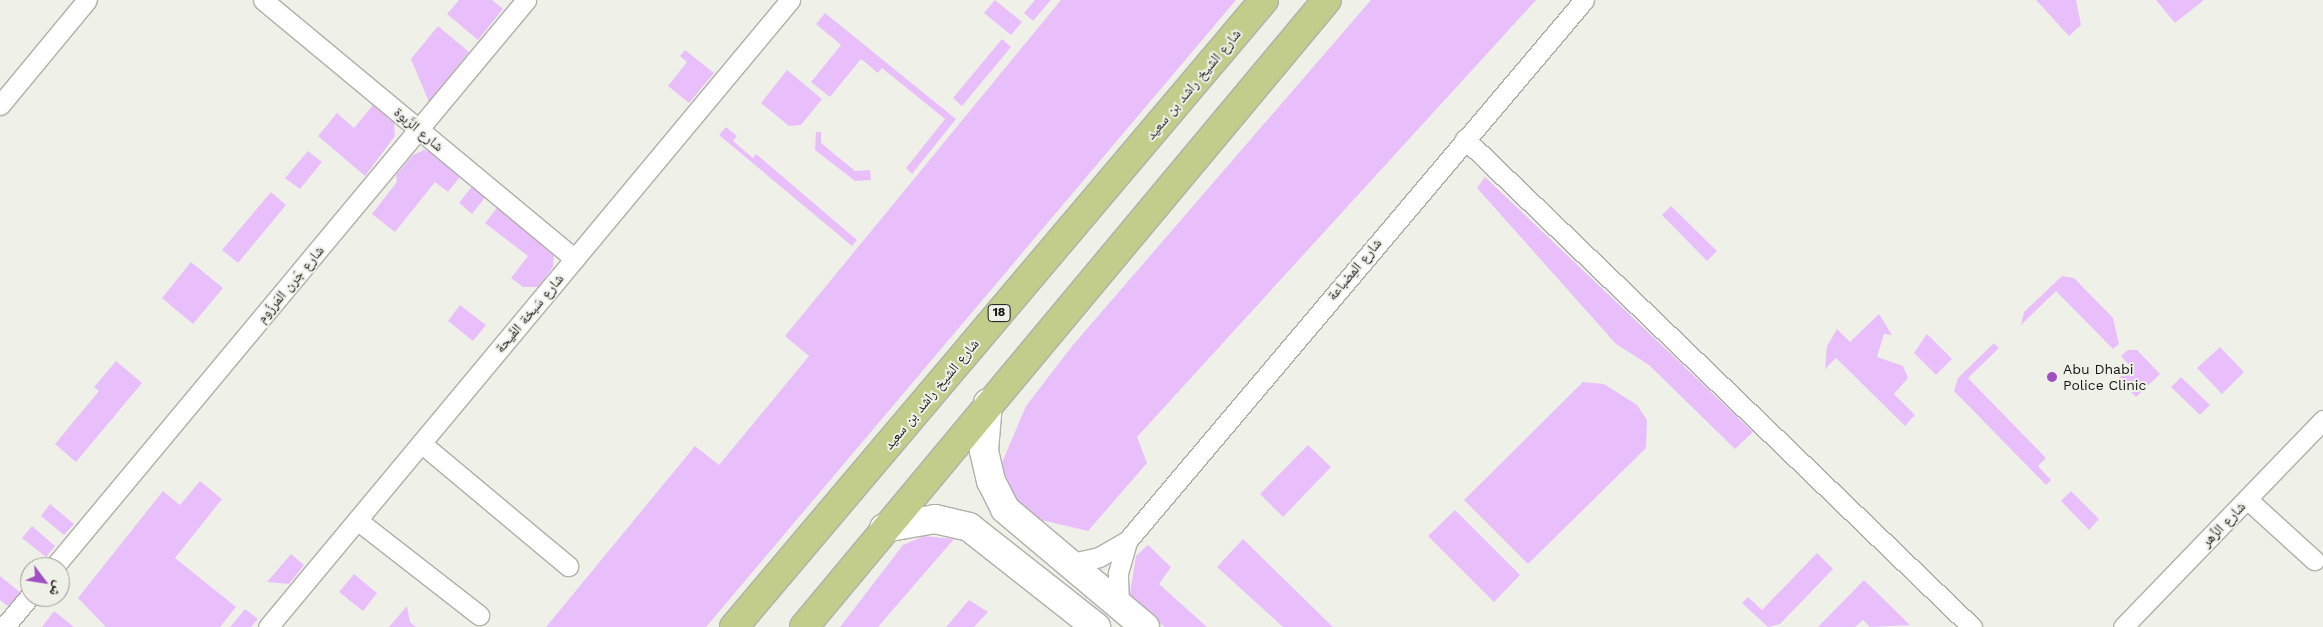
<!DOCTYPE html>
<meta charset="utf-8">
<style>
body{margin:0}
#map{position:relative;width:2323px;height:627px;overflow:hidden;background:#eff1e9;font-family:"Work Sans","Noto Naskh Arabic",sans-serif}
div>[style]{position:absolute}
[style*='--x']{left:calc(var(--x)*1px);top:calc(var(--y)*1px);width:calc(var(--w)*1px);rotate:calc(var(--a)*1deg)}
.green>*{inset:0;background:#e9bffb}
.roads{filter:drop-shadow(1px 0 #afb0a9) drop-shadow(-1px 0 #afb0a9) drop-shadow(0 1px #afb0a9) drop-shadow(0 -1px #afb0a9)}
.street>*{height:19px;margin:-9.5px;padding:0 9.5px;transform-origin:9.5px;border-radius:9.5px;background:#fff}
.secondary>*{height:28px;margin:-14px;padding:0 14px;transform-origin:14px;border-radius:14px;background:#fff}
.primary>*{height:28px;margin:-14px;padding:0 14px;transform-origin:14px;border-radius:14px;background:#c2cd8b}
.dots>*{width:14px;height:14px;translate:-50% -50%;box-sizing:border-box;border:2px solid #eff1e9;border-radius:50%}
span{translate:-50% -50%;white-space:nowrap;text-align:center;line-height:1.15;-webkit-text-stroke:4px #eff1e9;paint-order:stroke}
.shield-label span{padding:1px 4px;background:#eff1e9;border:1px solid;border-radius:4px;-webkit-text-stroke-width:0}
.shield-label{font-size:12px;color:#171715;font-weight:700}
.street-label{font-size:14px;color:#171715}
.poi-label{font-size:14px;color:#171715}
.left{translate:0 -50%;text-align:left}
.north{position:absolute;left:20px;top:557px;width:50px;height:50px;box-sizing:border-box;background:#eff1e9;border:1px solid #999a94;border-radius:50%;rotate:121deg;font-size:14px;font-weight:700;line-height:20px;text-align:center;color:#171715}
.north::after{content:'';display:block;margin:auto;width:18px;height:22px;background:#a150c0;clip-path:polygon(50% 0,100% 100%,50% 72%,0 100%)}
</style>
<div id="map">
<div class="green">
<i style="clip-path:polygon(459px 0,492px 0,503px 9px,478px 40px,447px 14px)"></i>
<i style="clip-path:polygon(995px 0,1022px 22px,1011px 35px,984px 13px)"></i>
<i style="clip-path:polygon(1035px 0,1051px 0,1033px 21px,1024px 13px)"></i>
<i style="clip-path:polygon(1061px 0,1236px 0,706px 627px,546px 627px,695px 446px,719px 465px,809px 356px,785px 336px)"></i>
<i style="clip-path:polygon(1371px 0,1536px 0,1137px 437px,1147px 463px,1088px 531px,1037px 519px,1003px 486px,1001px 465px,1026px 406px,1073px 345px)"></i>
<i style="clip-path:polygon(2036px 0,2076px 0,2081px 25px,2069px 36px)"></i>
<i style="clip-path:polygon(2156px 0,2204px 0,2175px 23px)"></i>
<i style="clip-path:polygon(825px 13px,956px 119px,912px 174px,906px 168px,945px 119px,882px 68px,878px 73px,861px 59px,830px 97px,811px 82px,841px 45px,816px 24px)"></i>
<i style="clip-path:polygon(438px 26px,469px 52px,429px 102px,411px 59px)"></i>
<i style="clip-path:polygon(1002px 39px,1011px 47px,962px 106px,953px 98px)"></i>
<i style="clip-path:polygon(685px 50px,714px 73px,689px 103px,668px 86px,687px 62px,680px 56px)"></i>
<i style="clip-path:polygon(787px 70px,822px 99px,801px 125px,789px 126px,761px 103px)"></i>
<i style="clip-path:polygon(373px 105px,394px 123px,395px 136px,365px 176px,318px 136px,337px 113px,354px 128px)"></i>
<i style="clip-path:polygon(726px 127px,737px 136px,733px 141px,753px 158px,756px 154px,857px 240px,852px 246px,719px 135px)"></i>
<i style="clip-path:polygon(816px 132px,821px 132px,821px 143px,855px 171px,870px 170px,871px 180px,855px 181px,815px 150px)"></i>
<i style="clip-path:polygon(424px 150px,436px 154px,462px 174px,448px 192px,435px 182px,395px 232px,372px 214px,397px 182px,396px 175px,413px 155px)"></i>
<i style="clip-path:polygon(308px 151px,322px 162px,300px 189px,285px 178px)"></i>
<i style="clip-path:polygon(1485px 177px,1753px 432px,1735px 449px,1649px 365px,1616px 344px,1477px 188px)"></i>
<i style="clip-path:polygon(473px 185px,487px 195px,472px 214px,459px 203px)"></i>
<i style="clip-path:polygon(271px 192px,286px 205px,238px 263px,222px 250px)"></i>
<i style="clip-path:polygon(500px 204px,555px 245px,553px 267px,538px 287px,523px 287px,511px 278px,528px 256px,485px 223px)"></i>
<i style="clip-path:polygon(1671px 206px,1717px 251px,1707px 261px,1662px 215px)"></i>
<i style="clip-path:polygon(191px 262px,223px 288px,193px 324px,162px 298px)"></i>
<i style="clip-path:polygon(2062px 276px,2074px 278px,2113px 318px,2119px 344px,2113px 349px,2056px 291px,2021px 325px,2024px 312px)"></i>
<i style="clip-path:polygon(460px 305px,486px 325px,473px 341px,448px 321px)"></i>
<i style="clip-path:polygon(1879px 314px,1892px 335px,1884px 334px,1877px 357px,1903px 366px,1908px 378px,1894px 394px,1915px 415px,1905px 426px,1836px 358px,1825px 369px,1827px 346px,1837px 329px,1850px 342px)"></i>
<i style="clip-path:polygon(1927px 334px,1952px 359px,1936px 375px,1914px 353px)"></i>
<i style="clip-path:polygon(1994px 343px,1999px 348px,1968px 378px,2046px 458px,2038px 466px,2051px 480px,2046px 485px,1954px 391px,1958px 378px)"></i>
<i style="clip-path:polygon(2220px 347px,2244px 372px,2222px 394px,2197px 368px)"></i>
<i style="clip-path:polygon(2128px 350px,2137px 350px,2160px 374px,2136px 397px,2118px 379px,2131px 367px,2121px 356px)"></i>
<i style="clip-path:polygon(116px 361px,142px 383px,76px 462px,55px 444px,99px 391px,94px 387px)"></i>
<i style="clip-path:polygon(2181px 377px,2210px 405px,2200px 415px,2171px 387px)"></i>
<i style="clip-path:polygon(1583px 382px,1604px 384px,1637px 405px,1647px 420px,1646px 448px,1528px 564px,1464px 500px)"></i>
<i style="clip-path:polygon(1308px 445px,1331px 467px,1283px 517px,1260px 494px)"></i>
<i style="clip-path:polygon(200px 481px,222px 499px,175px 558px,236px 607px,220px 627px,106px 627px,78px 598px,163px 491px,180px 505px)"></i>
<i style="clip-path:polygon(2071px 491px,2099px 519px,2089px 530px,2061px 501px)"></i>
<i style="clip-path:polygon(50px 504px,74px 524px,64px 535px,41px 516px)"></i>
<i style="clip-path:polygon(1455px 510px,1520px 575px,1494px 602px,1428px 536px)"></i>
<i style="clip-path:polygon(32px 526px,55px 546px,46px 557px,22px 538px)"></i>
<i style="clip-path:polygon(924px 536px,954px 539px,878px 627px,840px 627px,903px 545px)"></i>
<i style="clip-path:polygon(1243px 539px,1333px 627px,1283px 627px,1217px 567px)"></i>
<i style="clip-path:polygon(1148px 545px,1171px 567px,1159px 584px,1207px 627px,1165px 627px,1129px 600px,1136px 556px)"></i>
<i style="clip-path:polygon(1817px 553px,1833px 569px,1780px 624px,1768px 627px,1742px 603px,1748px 597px,1762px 610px)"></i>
<i style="clip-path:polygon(291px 554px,304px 565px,289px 584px,267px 582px)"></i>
<i style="clip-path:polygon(354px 574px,377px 593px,363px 611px,339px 592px)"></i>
<i style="clip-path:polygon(0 576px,21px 593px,9px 607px,0 600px)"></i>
<i style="clip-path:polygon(1864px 580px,1910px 625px,1870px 627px,1863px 620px,1855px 627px,1818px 627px)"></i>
<i style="clip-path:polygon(969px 600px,988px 612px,974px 627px,946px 627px)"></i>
<i style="clip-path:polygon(407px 606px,410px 622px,416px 627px,389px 627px)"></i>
<i style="clip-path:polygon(245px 609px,258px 619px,251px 627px,230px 627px)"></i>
<i style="clip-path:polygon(54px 611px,74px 627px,42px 627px)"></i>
</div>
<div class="roads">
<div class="street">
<i style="--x:263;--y:0;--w:405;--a:39.7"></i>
<i style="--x:0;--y:105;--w:136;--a:-50.4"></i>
<i style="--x:1465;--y:139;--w:704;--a:43.91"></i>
<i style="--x:421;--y:443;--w:192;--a:39.9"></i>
<i style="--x:2247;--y:499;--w:91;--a:42.3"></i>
<i style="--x:357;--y:520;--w:155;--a:37.9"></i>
<i style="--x:1067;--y:564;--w:33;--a:-12"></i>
<i style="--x:1099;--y:557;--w:32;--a:-30"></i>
<i style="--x:1127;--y:541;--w:708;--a:-49.81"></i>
<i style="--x:54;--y:567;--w:738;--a:-50.22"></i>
<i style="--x:1119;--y:605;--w:32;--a:-92"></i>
<i style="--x:1118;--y:573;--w:33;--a:-74"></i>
<i style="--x:4;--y:627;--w:40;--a:-50"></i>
<i style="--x:268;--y:627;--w:816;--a:-50.22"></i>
<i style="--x:2123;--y:627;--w:288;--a:-46"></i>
</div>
<div class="secondary">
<i style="--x:988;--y:403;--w:48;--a:94.8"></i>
<i style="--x:984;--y:451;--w:31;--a:77"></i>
<i style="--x:991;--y:481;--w:31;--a:63"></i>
<i style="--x:1005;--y:509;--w:183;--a:40.1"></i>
<i style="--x:884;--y:528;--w:52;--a:-10"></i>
<i style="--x:935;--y:519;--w:35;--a:13"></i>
<i style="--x:969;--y:527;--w:162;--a:38.2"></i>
</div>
<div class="primary">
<i style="--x:734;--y:627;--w:821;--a:-49.79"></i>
<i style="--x:804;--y:627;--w:816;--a:-50.17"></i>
</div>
</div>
<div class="dots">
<i style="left:2052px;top:377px;background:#a150c0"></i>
</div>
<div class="shield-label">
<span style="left:999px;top:313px">18</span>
</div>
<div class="street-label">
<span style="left:1193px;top:84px;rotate:-50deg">شارع الشيخ راشد بن سعيد</span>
<span style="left:419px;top:129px;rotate:40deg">شارع الرَّبوة</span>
<span style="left:1354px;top:269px;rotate:-50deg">شارع المِضباعة</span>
<span style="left:290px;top:284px;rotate:-50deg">شارع جَرن المَرزُوم</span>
<span style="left:529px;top:313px;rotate:-50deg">شارع سَبخة الفَيحة</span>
<span style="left:931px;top:394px;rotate:-50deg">شارع الشيخ راشد بن سعيد</span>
<span style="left:2223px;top:524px;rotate:-46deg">شارع الزَّهر</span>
</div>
<div class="poi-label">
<span class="left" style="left:2063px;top:377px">Abu Dhabi<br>Police Clinic</span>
</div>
<div class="north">ش</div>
</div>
